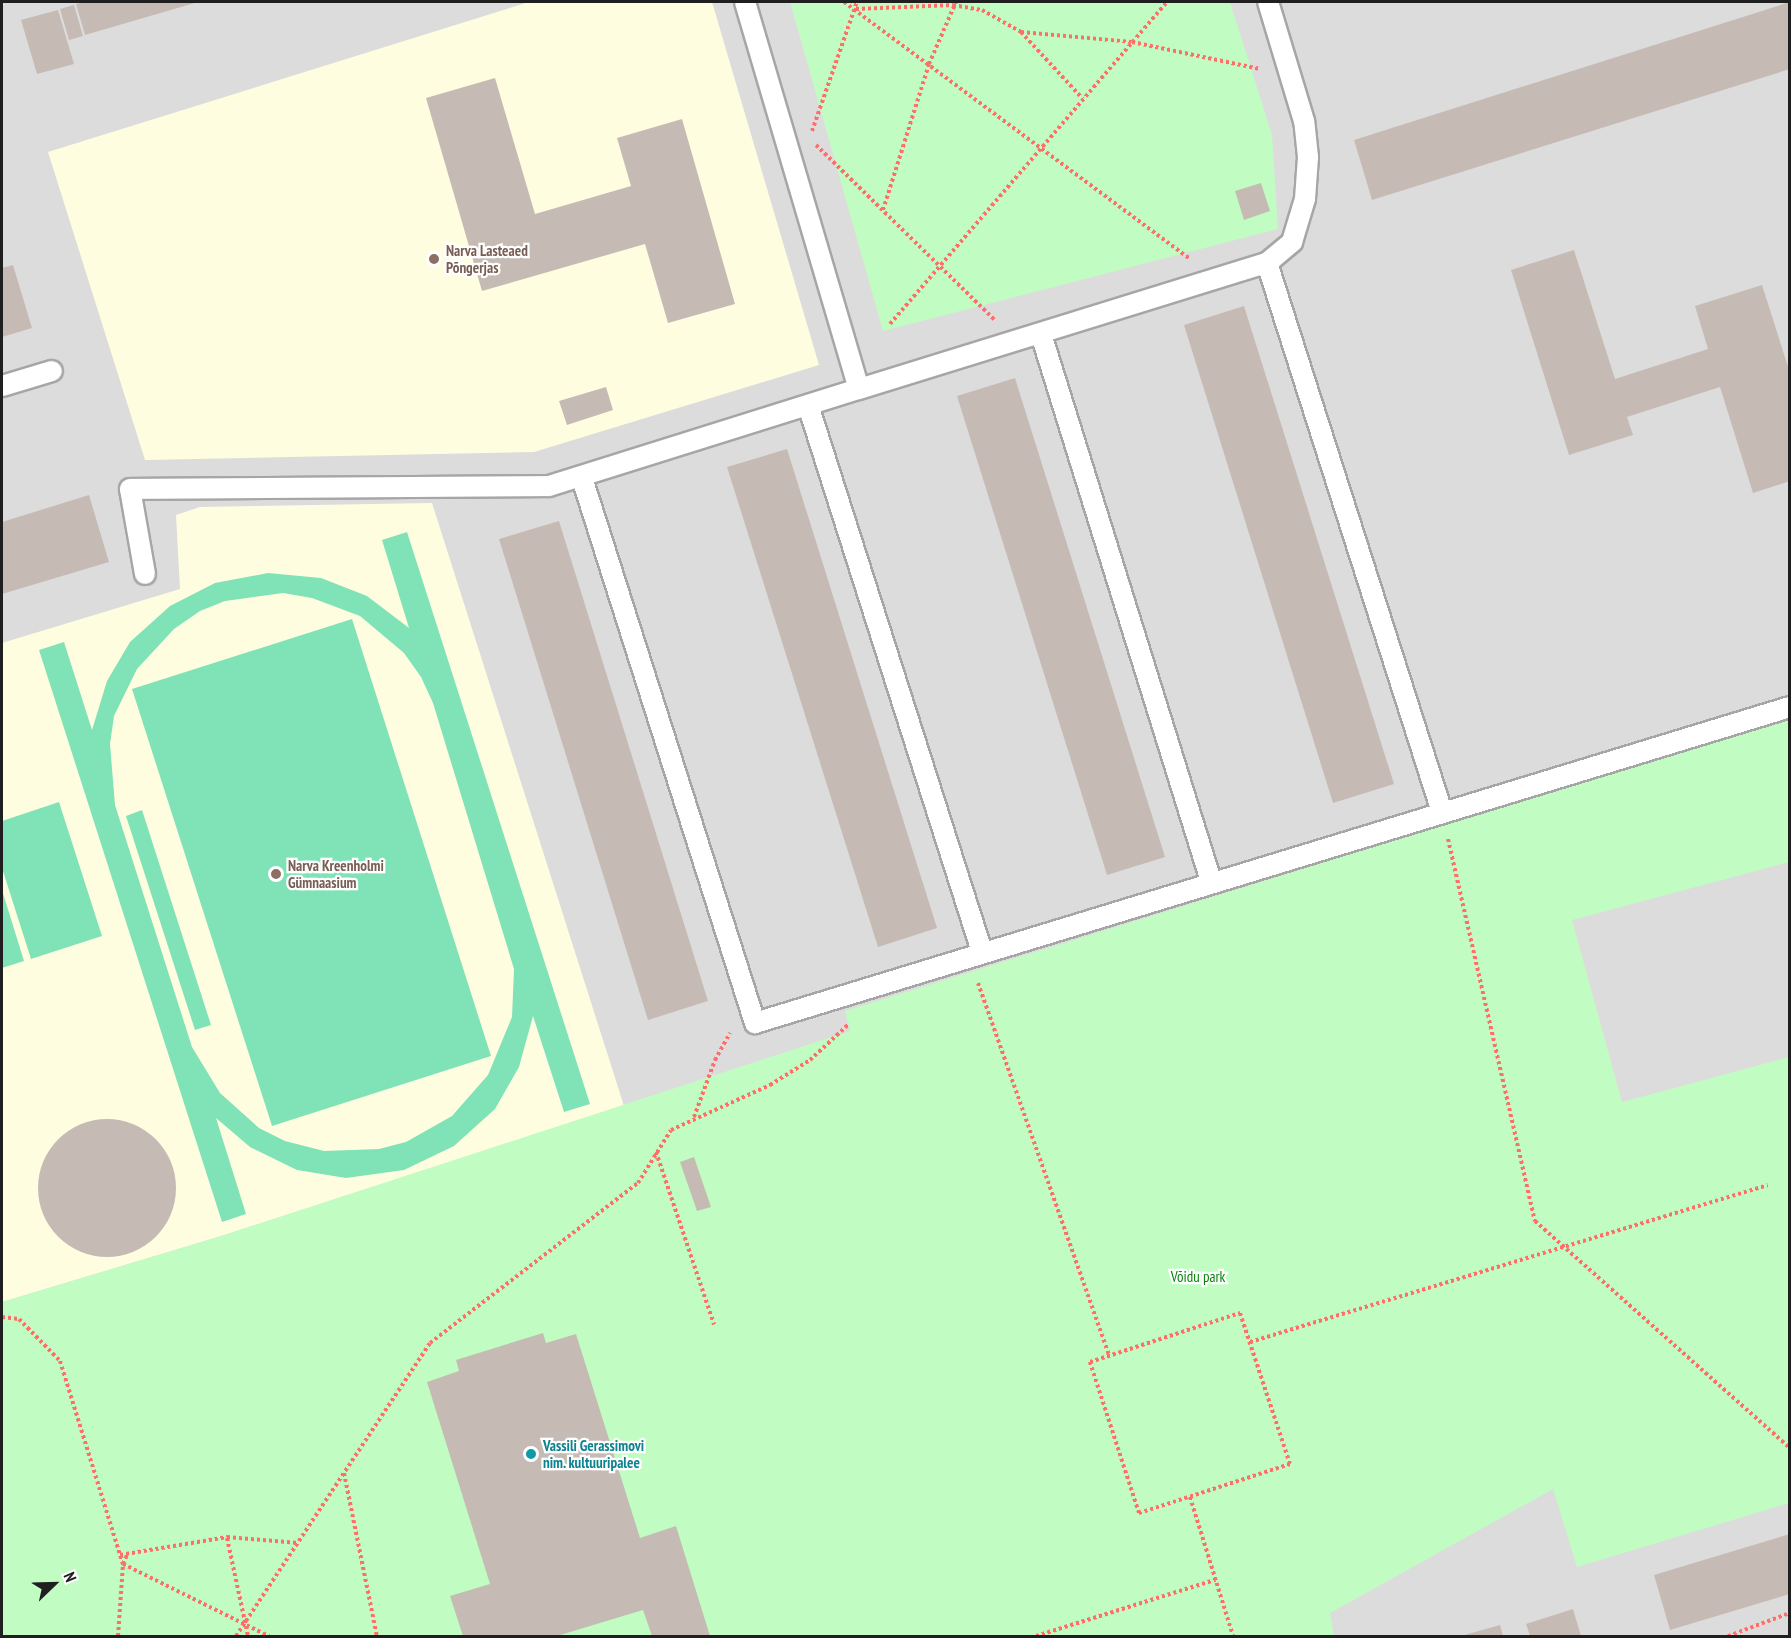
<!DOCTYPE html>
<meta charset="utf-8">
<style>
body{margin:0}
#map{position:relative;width:1791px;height:1638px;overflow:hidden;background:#f0ece5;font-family:"PT Sans Narrow",sans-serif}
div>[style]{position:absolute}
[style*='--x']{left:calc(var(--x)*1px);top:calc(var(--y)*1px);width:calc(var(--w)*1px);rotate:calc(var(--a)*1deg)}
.residential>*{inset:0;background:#dddcdc}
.education>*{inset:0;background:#fffde0}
.park>*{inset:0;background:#c1fcc2}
.pitch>*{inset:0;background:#80e3b7}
.building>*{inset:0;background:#c5bbb4}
.round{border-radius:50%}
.path>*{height:4px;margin-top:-2px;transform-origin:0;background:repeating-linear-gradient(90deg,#ff6e68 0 3px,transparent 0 6px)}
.roads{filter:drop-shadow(2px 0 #a6a6a6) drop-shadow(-2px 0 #a6a6a6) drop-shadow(0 2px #a6a6a6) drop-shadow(0 -2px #a6a6a6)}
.lane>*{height:20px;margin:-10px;padding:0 10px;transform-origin:10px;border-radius:10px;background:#fff}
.dots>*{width:16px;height:16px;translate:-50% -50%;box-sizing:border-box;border:3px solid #fff;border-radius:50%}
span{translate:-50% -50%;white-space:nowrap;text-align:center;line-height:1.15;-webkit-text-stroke:4.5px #fff;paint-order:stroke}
.education-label{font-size:15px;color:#785e54;font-weight:700}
.left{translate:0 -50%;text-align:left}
.park-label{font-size:15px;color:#07840a}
.culture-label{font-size:15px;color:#0d838f;font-weight:700}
.frame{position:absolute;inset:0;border:3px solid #1f1f1f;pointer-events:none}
.north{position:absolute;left:24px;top:1554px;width:60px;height:60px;-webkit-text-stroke:4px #fff;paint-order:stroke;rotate:67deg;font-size:16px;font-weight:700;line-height:24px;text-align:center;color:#1f1f1f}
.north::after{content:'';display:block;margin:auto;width:21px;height:27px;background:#1f1f1f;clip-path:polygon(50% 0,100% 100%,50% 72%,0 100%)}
</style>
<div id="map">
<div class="residential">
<i style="clip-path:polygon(2px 2px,1789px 2px,1789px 1636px,2px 1636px)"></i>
</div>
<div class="education">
<i style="clip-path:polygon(529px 2px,712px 2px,819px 365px,534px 452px,145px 460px,48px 152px)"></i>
<i style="clip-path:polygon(432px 503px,624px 1106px,218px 1237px,2px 1302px,2px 643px,180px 589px,176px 515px,200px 507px)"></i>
</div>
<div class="park">
<i style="clip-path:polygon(790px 2px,1230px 2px,1272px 135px,1278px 229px,883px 331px)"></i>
<i style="clip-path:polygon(1789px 718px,1789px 862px,1572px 920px,1622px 1102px,1789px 1057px,1789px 1503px,1577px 1567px,1553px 1489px,1330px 1613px,1334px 1636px,2px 1636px,2px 1302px,218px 1237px,850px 1031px,845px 1011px)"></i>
</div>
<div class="pitch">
<i style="clip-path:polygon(evenodd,407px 532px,590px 1104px,564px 1112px,533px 1016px,519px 1067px,495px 1109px,454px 1146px,404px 1170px,346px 1178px,297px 1170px,250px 1147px,216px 1118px,246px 1214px,222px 1222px,39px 650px,64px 642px,92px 730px,107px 681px,130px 642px,170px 606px,215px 583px,268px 573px,321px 578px,367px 596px,409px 628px,382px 540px,407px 532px,283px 593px,312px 598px,360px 616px,404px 653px,421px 677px,433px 703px,514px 969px,512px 1017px,488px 1075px,452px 1116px,406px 1142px,379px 1149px,324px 1151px,285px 1141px,259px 1128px,220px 1093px,192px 1047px,115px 805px,110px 744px,114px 716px,137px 669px,174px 629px,200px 611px,225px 601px,283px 593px)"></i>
<i style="clip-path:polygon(352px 619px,491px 1056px,272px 1126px,132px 689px)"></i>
<i style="clip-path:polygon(59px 802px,102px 936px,31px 959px,2px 868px,2px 821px)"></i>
<i style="clip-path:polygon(142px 810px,211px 1025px,195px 1030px,126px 816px)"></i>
<i style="clip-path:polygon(2px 890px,24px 961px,2px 968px)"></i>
</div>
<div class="building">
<i style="clip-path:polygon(84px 2px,198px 2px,85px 35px,76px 4px)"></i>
<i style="clip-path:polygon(1790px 2px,1790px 69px,1372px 200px,1354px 140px)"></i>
<i style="clip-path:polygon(74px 5px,83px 36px,69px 40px,60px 9px)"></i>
<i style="clip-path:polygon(58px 10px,74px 64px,37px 74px,21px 20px)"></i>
<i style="clip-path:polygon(495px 78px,535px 214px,631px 186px,617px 138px,682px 119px,735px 304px,668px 323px,645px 244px,482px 291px,426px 98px)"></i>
<i style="clip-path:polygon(1261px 183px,1270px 211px,1244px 220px,1235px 191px)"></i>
<i style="clip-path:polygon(1574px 250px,1615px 379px,1708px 349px,1695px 306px,1762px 285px,1790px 373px,1790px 481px,1753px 493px,1720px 387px,1627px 417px,1633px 435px,1569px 455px,1511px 270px)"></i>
<i style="clip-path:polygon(13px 265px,32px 328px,2px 337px,2px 268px)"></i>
<i style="clip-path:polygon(1244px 306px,1394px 784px,1333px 803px,1184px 325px)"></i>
<i style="clip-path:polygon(1015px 378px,1165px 857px,1107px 875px,957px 396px)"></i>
<i style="clip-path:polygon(606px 387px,613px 410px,567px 425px,559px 401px)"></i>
<i style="clip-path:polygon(787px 449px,937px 928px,878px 947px,727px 467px)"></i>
<i style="clip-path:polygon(89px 495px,109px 562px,2px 594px,2px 522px)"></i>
<i style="clip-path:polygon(559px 521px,708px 1001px,648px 1020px,499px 539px)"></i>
<i class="round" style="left:38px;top:1119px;width:138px;height:138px"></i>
<i style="clip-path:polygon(694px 1157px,711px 1207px,697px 1211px,680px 1162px)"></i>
<i style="clip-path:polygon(543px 1333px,546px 1343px,576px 1334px,640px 1538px,676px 1526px,710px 1636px,652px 1636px,643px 1610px,557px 1636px,463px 1636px,450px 1596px,490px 1584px,427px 1382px,459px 1371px,456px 1360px)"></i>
<i style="clip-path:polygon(1790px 1534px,1790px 1594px,1670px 1630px,1654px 1575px)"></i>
<i style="clip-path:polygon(1573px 1609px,1581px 1636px,1530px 1636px,1526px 1624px)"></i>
<i style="clip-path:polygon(1500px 1625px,1503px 1636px,1461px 1636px)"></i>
</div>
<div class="path">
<i style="--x:844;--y:2;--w:431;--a:36.6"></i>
<i style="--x:856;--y:9;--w:97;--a:-2.4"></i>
<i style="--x:953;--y:5;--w:29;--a:10"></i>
<i style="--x:982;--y:10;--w:45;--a:29.4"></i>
<i style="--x:1021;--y:32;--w:91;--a:47.2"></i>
<i style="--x:1021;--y:32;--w:111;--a:5.1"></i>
<i style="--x:1132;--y:42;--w:131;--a:11.9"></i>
<i style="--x:812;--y:131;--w:137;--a:-70.8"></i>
<i style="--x:816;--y:145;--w:250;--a:44.4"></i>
<i style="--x:883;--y:210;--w:153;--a:-72.5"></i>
<i style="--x:929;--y:64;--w:68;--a:-66.5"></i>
<i style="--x:890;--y:324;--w:425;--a:-49.3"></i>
<i style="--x:1448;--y:839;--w:392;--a:77.2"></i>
<i style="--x:1535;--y:1221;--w:341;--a:41.7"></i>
<i style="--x:978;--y:983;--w:395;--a:70.6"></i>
<i style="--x:694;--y:1117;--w:61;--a:-69.8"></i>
<i style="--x:715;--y:1060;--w:31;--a:-61"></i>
<i style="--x:656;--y:1152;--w:182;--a:71.4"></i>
<i style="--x:1240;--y:1313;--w:159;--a:71.7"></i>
<i style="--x:1290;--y:1464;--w:159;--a:162"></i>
<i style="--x:1139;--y:1513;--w:159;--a:-108"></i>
<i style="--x:1090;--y:1362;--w:158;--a:-18.1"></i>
<i style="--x:2;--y:1317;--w:17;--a:7"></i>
<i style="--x:19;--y:1319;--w:59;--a:45.7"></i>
<i style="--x:60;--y:1361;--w:213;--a:72.8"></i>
<i style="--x:123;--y:1564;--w:163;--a:26.3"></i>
<i style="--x:1250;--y:1342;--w:541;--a:-16.86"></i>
<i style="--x:344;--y:1473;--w:166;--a:78.6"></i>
<i style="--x:1190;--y:1497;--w:145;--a:72.8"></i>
<i style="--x:227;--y:1538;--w:100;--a:77.9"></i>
<i style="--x:120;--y:1555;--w:109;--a:-9.5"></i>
<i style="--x:227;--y:1537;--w:72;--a:4.8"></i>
<i style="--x:118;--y:1636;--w:72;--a:-86"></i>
<i style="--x:123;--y:1564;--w:12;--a:-66"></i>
<i style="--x:236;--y:1636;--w:351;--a:-56.5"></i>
<i style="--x:430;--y:1343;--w:262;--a:-37.6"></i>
<i style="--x:638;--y:1183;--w:62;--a:-58.1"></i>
<i style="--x:671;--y:1130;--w:109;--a:-24.4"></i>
<i style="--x:770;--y:1085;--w:47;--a:-32"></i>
<i style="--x:810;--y:1060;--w:54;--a:-42.8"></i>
<i style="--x:1036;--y:1636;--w:188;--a:-17.4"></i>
<i style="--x:1728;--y:1636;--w:66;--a:-20.4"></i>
</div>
<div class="roads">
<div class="lane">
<i style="--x:745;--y:2;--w:403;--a:73.6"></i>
<i style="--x:859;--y:389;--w:427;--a:-17.2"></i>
<i style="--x:1267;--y:263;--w:33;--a:-40"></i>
<i style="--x:1292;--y:242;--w:45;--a:-73.2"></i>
<i style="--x:1305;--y:199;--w:42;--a:-85.9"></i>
<i style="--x:1308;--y:157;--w:36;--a:-96"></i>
<i style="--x:1304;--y:121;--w:124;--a:-106.8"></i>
<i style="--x:1267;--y:263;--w:576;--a:72.32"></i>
<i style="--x:1041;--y:334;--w:573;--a:72.74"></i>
<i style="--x:2;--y:386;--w:52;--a:-16.7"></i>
<i style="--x:808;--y:405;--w:574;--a:72.35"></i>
<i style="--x:582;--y:478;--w:572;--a:72.39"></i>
<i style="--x:755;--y:1023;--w:1082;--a:-16.98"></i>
<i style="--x:145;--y:574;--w:86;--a:-100"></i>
<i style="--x:130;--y:489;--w:419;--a:-0.4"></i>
<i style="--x:549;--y:486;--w:325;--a:-17.4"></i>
</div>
</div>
<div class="dots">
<i style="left:434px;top:259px;background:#8d6e63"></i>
<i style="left:276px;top:874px;background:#8d6e63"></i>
<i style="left:531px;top:1454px;background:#0f9aa8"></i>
</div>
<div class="education-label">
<span class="left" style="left:446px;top:259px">Narva Lasteaed<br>Põngerjas</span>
<span class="left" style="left:288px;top:874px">Narva Kreenholmi<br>Gümnaasium</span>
</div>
<div class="park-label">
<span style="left:1198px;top:1277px">Võidu park</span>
</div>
<div class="culture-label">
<span class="left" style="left:543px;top:1454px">Vassili Gerassimovi<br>nim. kultuuripalee</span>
</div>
<div class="frame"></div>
<div class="north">N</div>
</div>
